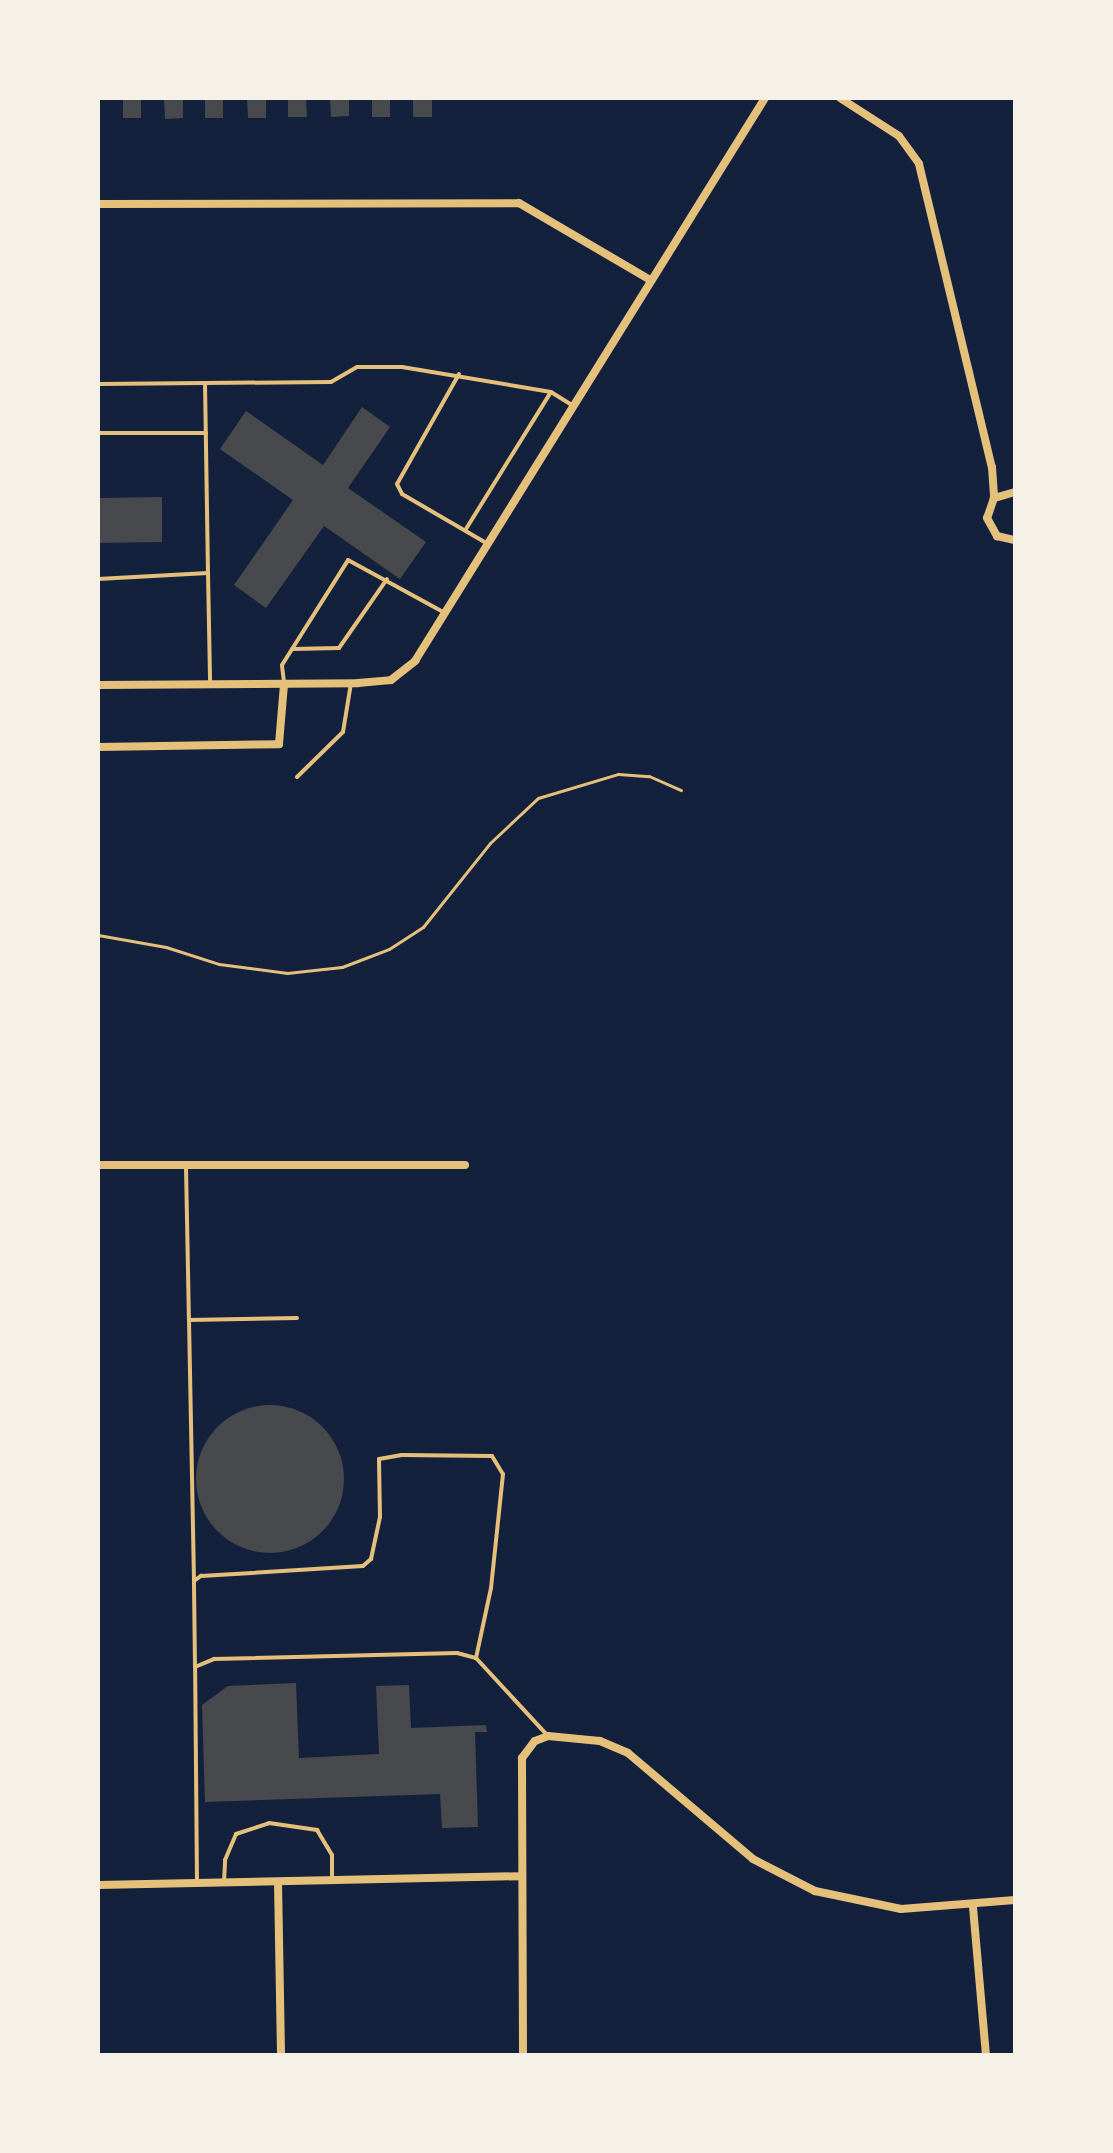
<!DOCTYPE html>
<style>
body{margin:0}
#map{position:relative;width:1113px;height:2153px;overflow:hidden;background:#14213d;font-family:Arial,sans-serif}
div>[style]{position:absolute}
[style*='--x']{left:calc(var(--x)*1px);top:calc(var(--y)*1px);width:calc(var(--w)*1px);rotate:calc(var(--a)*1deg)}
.building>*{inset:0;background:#48494c}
.round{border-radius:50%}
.path>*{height:3px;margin:-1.5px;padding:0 1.5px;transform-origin:1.5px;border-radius:1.5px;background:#e5c07b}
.service>*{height:4px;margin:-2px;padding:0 2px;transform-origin:2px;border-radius:2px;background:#e5c07b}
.minor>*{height:8px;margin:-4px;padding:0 4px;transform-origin:4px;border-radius:4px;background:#e5c07b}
span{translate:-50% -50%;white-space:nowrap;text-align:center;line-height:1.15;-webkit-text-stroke:6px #f6f1e7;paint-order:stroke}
.frame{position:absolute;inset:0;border:100px solid #f6f1e7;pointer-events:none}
</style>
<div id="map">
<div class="building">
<i style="clip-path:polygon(123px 98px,141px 98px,141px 118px,123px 118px)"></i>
<i style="clip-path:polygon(183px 98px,183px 118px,165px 119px,164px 99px)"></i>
<i style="clip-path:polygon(205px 98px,223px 98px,223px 118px,205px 118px)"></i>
<i style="clip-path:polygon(247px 98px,266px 98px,266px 118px,248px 118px)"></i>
<i style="clip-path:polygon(288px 98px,306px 98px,307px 117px,288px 117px)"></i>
<i style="clip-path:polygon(330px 98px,349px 98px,349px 116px,331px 117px)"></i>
<i style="clip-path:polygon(372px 98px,390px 98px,390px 117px,372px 117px)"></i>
<i style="clip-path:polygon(413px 98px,432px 98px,432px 117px,413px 117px)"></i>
<i style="clip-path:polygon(362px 407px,390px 427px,348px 488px,426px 542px,400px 579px,324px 526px,266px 608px,234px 585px,293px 500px,220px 449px,246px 411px,323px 465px)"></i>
<i style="clip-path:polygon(162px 497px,162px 542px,98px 543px,98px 498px)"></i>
<i class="round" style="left:196px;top:1405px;width:148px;height:148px"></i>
<i style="clip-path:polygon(296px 1683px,299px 1758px,379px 1754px,376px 1686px,409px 1685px,411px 1728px,486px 1725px,487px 1732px,475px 1732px,478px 1827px,442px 1828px,440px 1794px,205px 1802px,202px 1705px,228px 1686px)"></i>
</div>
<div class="path">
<i style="--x:98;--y:935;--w:69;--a:10"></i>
<i style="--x:166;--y:947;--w:56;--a:17.8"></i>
<i style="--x:219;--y:964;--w:69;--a:7.5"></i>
<i style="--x:287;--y:973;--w:55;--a:-6.2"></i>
<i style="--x:342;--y:967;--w:50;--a:-21"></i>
<i style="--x:389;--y:949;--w:40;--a:-32.9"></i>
<i style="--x:423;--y:927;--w:107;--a:-51.4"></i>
<i style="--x:490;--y:843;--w:66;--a:-43.2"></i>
<i style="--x:538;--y:798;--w:84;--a:-16.7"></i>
<i style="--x:618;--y:774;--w:31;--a:4"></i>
<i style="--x:649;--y:776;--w:35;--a:24"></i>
</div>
<div class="service">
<i style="--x:459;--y:374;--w:126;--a:119.4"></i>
<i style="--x:397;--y:484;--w:11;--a:63"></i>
<i style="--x:402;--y:494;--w:99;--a:30.2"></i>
<i style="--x:205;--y:383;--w:190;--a:89.1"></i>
<i style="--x:98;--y:384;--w:233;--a:-0.5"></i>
<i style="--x:331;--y:382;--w:30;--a:-30"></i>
<i style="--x:357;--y:367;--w:45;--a:0"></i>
<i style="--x:402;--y:367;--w:151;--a:9.5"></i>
<i style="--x:551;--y:392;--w:26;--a:32"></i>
<i style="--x:98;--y:433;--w:108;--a:0"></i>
<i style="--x:466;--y:529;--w:161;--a:-58.2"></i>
<i style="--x:98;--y:579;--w:110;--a:-3.1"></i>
<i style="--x:208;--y:573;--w:109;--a:88.9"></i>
<i style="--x:292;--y:649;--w:47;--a:-1.2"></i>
<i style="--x:339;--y:648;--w:84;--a:-55.2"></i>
<i style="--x:284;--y:682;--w:17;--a:-97"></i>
<i style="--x:282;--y:665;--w:124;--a:-57.8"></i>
<i style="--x:348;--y:560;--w:108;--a:28.7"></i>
<i style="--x:297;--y:777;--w:64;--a:-44.4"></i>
<i style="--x:343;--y:732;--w:50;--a:-80.7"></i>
<i style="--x:186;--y:1167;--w:153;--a:88.9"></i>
<i style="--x:189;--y:1320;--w:108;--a:-1.1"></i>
<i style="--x:189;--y:1320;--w:261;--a:88.9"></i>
<i style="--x:195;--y:1667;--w:86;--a:-90.7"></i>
<i style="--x:194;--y:1581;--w:9;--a:-36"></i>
<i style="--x:201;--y:1576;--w:162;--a:-3.5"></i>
<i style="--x:363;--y:1566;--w:11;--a:-41"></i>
<i style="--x:371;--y:1559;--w:43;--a:-77.9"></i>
<i style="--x:380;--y:1517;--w:58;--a:-91"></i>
<i style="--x:379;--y:1459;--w:23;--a:-10"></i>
<i style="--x:402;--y:1455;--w:90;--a:0.6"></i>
<i style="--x:492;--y:1456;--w:21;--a:59"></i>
<i style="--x:503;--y:1474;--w:115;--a:96"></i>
<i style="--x:491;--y:1588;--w:72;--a:102.1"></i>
<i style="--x:224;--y:1882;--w:22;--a:-87"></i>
<i style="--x:225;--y:1860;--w:28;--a:-67"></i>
<i style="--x:236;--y:1834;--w:35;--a:-18"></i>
<i style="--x:269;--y:1823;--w:49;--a:8.3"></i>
<i style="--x:317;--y:1830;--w:29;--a:59"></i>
<i style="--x:332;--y:1855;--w:23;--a:90"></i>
<i style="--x:197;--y:1883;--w:216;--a:-90.5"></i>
<i style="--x:195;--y:1667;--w:21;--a:-23"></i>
<i style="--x:214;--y:1659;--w:243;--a:-1.4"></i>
<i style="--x:457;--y:1653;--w:20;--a:15"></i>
<i style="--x:476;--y:1658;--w:106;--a:47.3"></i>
</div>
<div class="minor">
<i style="--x:840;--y:98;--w:70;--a:32.8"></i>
<i style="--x:899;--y:136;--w:34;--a:54"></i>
<i style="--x:919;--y:164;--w:312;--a:76.5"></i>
<i style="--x:992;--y:467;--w:31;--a:86"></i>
<i style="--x:98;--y:204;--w:421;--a:-0.1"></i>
<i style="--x:519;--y:203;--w:152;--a:30.4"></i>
<i style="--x:1015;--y:492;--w:22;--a:164"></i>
<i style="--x:994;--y:498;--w:21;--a:109"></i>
<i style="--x:987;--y:518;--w:21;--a:61"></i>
<i style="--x:997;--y:536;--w:18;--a:13"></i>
<i style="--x:98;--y:685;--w:260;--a:-0.4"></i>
<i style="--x:358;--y:683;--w:33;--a:-5"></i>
<i style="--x:391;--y:680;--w:31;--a:-38"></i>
<i style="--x:415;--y:661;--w:663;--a:-58.13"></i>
<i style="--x:98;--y:747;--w:181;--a:-0.9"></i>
<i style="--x:279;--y:744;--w:60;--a:-85.2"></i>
<i style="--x:98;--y:1165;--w:367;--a:0"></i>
<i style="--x:278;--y:1882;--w:173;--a:89"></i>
<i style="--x:98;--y:1885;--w:422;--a:-1.2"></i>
<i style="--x:973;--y:1907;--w:149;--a:85"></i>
<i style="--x:523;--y:2055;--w:297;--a:-90.2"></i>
<i style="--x:522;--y:1758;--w:21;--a:-53"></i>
<i style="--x:535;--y:1741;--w:14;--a:-21"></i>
<i style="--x:548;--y:1736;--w:52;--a:5.5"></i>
<i style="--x:600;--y:1741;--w:30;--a:23"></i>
<i style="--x:628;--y:1753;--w:164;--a:40.3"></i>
<i style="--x:753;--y:1859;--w:70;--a:27.3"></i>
<i style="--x:815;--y:1891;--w:88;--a:11.8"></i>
<i style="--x:901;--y:1909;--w:114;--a:-4.5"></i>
</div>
<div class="frame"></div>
</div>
